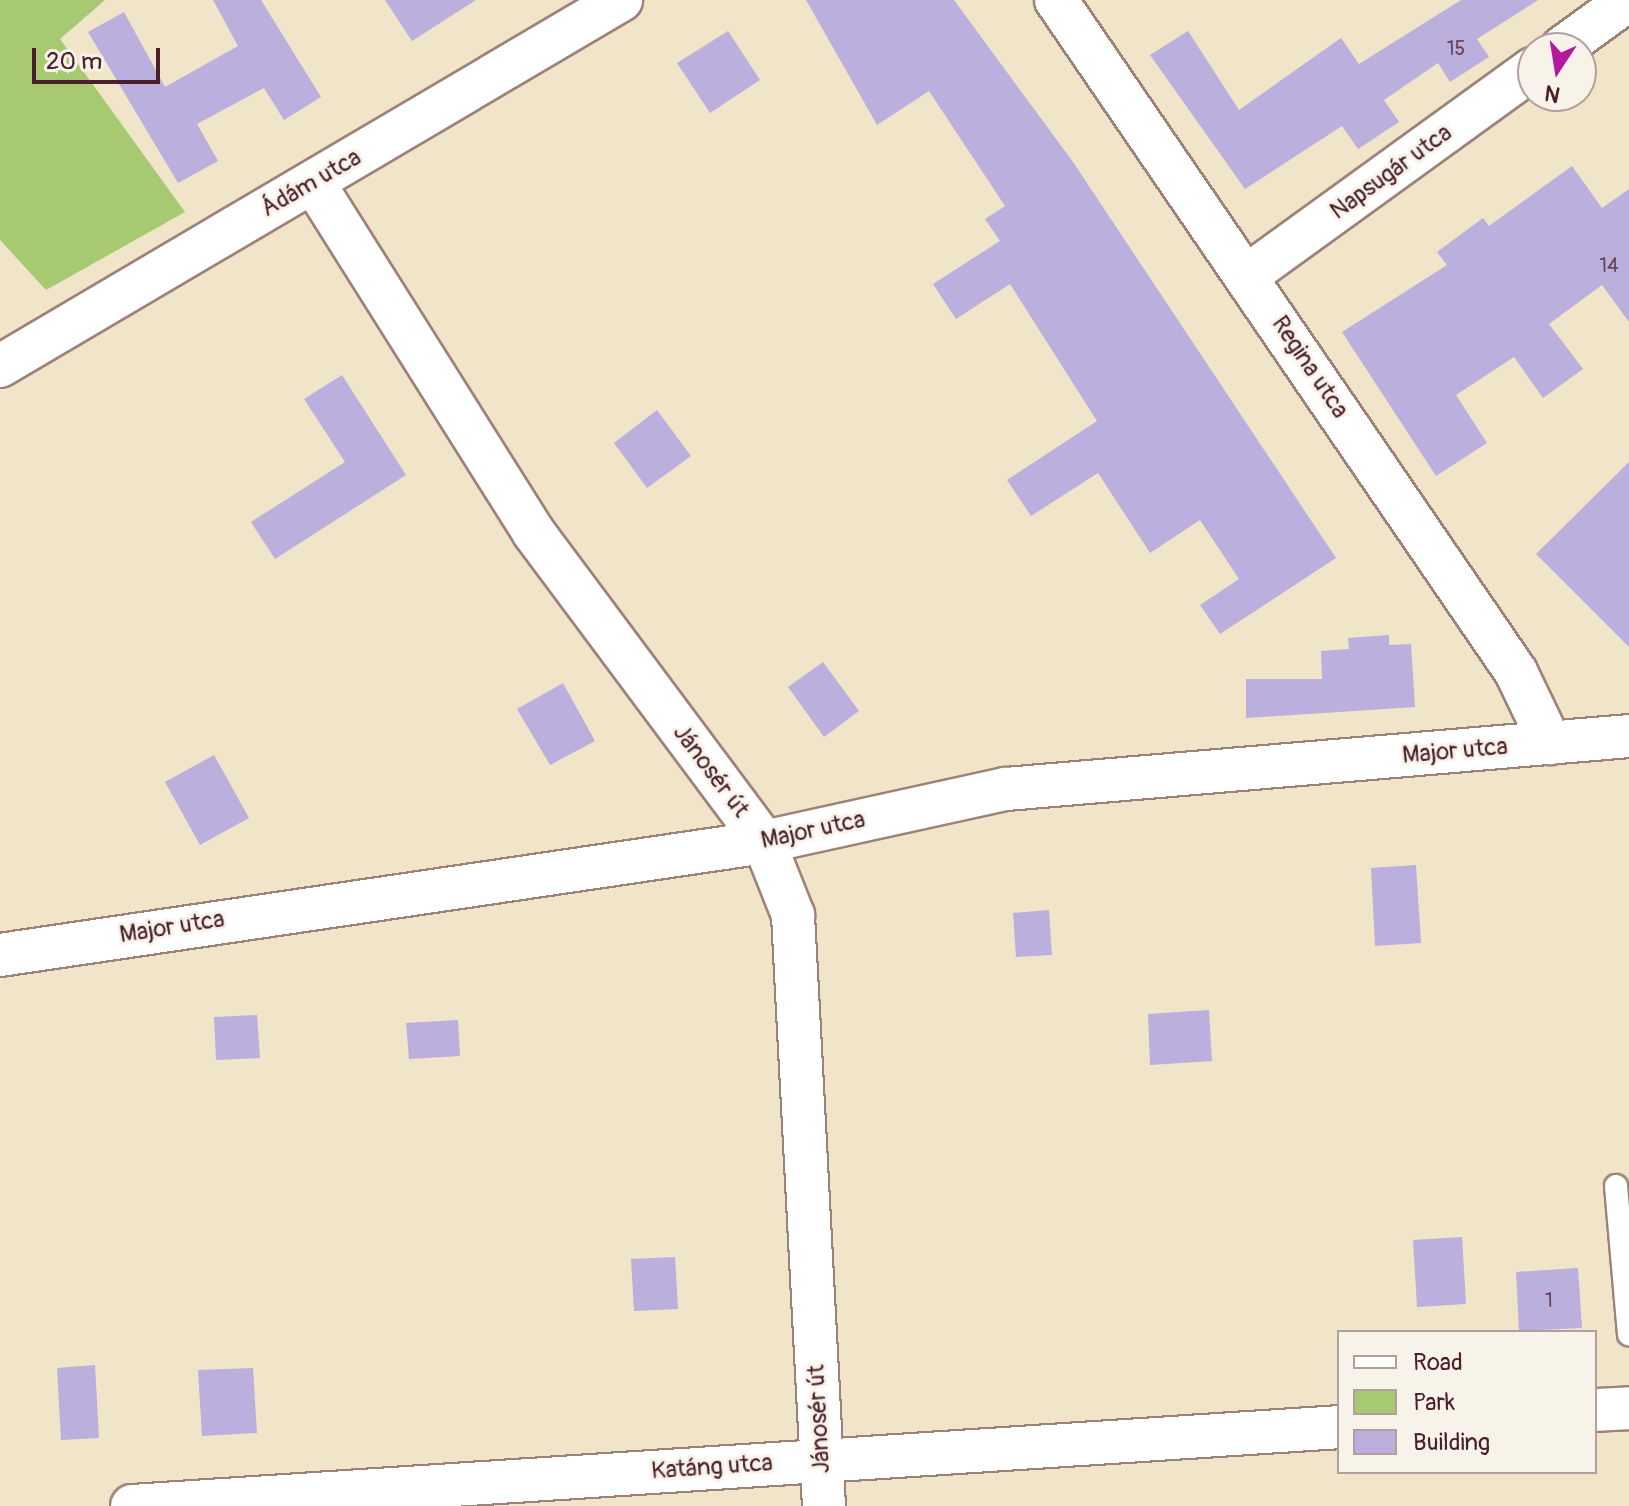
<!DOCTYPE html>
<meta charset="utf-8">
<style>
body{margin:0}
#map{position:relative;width:1629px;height:1506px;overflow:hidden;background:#f0e4c9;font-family:Pangolin,sans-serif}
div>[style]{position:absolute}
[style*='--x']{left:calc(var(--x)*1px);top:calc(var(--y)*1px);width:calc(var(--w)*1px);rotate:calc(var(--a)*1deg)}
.green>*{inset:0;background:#a7c972}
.building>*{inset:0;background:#bbafde}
.roads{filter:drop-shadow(2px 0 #9d827a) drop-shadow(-2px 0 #9d827a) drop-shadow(0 2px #9d827a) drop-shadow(0 -2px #9d827a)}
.service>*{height:22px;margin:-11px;padding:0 11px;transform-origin:11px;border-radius:11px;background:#fff}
.minor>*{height:42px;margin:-21px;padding:0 21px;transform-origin:21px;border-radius:21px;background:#fff}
span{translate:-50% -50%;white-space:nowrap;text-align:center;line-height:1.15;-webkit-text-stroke:6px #f7f3e8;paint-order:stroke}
.number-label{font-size:20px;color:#664358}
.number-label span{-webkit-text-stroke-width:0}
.street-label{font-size:24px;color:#4a1f2b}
.legend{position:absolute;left:1337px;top:1330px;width:260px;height:144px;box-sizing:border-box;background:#f7f3e8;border:2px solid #b29e9c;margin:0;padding:10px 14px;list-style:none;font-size:24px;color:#4a1f2b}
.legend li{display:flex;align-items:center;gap:16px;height:40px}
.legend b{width:40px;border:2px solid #b29e9c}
.north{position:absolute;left:1517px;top:32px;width:80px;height:80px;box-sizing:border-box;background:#f7f3e8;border:2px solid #b29e9c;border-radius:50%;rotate:192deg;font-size:22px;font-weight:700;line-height:32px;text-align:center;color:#4a1f2b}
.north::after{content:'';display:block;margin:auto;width:28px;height:36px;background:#b5179e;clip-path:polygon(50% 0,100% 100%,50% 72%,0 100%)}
.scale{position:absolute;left:32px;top:48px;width:128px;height:36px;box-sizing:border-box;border:4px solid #4a1f2b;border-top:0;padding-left:10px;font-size:24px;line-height:28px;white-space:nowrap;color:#4a1f2b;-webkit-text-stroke:6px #f7f3e8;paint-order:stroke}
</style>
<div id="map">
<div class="green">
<i style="clip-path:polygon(0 0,105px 0,60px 39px,185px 212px,46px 290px,0 240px)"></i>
</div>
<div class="building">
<i style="clip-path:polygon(213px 0,261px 0,321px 97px,284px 120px,264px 88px,197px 124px,218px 161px,178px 183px,88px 32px,124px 12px,165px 87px,238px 46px)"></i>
<i style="clip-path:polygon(385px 0,476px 0,412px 41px)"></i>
<i style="clip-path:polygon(806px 0,954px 0,1073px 162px,1336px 558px,1220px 634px,1200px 605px,1239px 579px,1200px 520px,1150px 553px,1098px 473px,1031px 516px,1007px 480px,1097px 421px,1010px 284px,956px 319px,933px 284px,1000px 241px,985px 219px,1005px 206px,929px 91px,877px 125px)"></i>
<i style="clip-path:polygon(1461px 0,1538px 0,1477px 39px,1489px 57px,1450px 82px,1438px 63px,1384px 100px,1399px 122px,1358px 149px,1342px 126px,1245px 189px,1150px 55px,1188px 31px,1239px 110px,1341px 38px,1359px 64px)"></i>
<i style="clip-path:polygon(728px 31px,760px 80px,710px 113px,677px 63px)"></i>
<i style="clip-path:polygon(1572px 166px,1602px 208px,1629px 189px,1629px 322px,1602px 285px,1549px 324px,1583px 369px,1543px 398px,1514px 357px,1456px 395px,1487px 443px,1436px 476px,1342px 332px,1447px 265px,1437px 252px,1483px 218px,1489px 226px)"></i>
<i style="clip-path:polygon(342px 375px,406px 475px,275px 559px,251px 522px,345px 462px,304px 399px)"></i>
<i style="clip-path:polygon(657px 410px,691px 456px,647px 488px,614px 443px)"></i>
<i style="clip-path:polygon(1629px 462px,1629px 647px,1536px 554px)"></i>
<i style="clip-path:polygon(1389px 635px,1389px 645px,1411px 644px,1415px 707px,1246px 718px,1246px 679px,1322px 679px,1321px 651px,1349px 649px,1348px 638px)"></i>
<i style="clip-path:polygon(823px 662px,859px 711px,824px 737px,788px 687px)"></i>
<i style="clip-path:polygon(563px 683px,595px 741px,550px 765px,517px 709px)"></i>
<i style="clip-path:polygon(214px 755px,249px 818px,200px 845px,165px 782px)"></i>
<i style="clip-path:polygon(1416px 865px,1421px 943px,1375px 946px,1371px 868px)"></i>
<i style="clip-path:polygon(1049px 910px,1052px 955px,1016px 957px,1013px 913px)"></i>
<i style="clip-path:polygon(1209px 1010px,1212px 1061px,1150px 1065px,1148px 1014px)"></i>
<i style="clip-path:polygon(257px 1015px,260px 1058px,216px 1060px,214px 1017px)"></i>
<i style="clip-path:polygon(458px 1020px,460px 1056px,409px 1059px,406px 1023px)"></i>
<i style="clip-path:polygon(1462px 1237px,1466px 1304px,1417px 1307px,1413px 1240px)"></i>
<i style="clip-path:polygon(675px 1257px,678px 1309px,634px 1311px,631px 1259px)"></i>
<i style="clip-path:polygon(1578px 1268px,1582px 1328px,1519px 1331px,1516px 1272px)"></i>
<i style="clip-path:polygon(95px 1365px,99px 1438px,61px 1440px,57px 1368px)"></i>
<i style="clip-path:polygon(253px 1368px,257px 1433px,202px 1436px,198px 1370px)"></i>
</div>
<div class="roads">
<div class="service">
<i style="--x:1616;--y:1186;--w:149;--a:85"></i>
</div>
<div class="minor">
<i style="--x:1056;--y:0;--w:814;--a:55.61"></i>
<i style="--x:1516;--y:672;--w:79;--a:64.4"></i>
<i style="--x:1562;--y:48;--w:82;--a:-36"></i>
<i style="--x:313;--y:182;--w:415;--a:57.8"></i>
<i style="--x:534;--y:533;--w:385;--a:53.3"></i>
<i style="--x:764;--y:842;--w:79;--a:68.3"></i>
<i style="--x:793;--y:915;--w:592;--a:87"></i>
<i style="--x:1248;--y:275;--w:352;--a:-35.9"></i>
<i style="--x:0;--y:366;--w:721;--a:-30.51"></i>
<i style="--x:0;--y:955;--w:772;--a:-8.41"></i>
<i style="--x:764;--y:842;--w:248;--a:-12.4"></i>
<i style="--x:1006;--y:789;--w:625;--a:-4.86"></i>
<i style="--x:1595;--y:1410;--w:34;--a:-3"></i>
<i style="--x:132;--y:1506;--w:1210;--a:-3.74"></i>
</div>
</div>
<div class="number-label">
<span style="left:1456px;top:48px">15</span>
<span style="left:1609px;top:265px">14</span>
<span style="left:1549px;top:1300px">1</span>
</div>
<div class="street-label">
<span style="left:1391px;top:172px;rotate:-36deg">Napsugár utca</span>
<span style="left:311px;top:183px;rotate:-30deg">Ádám utca</span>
<span style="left:1310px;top:367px;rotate:56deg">Regina utca</span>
<span style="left:1455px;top:751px;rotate:-5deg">Major utca</span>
<span style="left:711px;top:771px;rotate:53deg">Jánosér út</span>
<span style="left:813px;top:830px;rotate:-12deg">Major utca</span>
<span style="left:172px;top:927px;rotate:-9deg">Major utca</span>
<span style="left:819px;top:1419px;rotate:-93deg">Jánosér út</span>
<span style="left:712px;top:1467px;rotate:-4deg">Katáng utca</span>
</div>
<ul class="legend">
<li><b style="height:10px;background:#fff"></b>Road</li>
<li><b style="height:22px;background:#a7c972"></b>Park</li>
<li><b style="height:22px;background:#bbafde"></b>Building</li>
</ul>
<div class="north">N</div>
<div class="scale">20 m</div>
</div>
